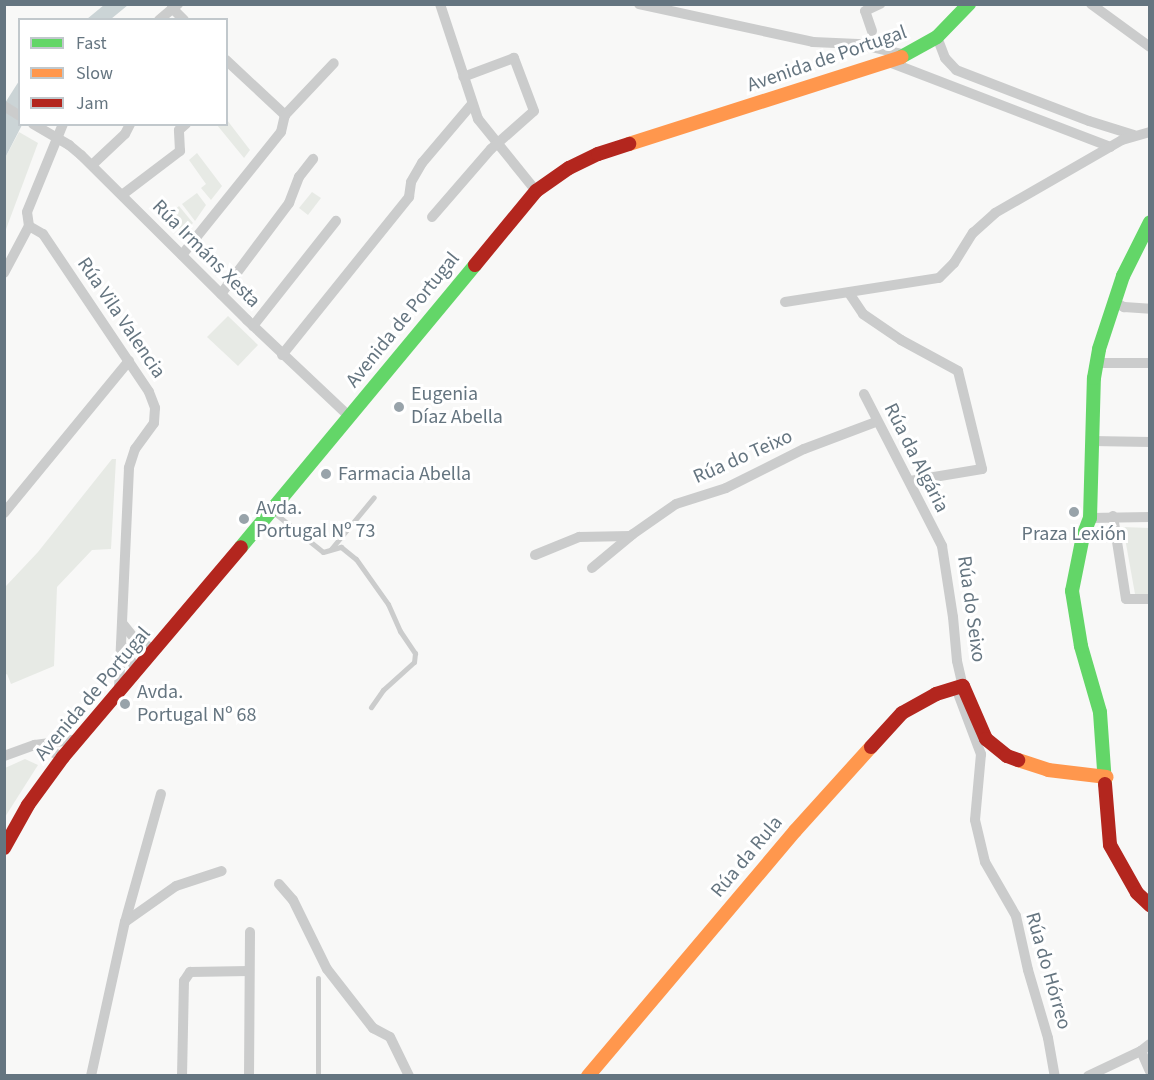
<!DOCTYPE html>
<meta charset="utf-8">
<style>
body{margin:0}
#map{position:relative;width:1154px;height:1080px;overflow:hidden;background:#f8f8f7;font-family:"Source Sans 3",sans-serif}
div>[style]{position:absolute}
[style*='--x']{left:calc(var(--x)*1px);top:calc(var(--y)*1px);width:calc(var(--w)*1px);rotate:calc(var(--a)*1deg)}
.green>*{inset:0;background:#e7eae5}
.water>*{inset:0;background:#cbd4d6}
.lane>*{height:5px;margin:-2.5px;padding:0 2.5px;transform-origin:2.5px;border-radius:2.5px;background:#cbcccc}
.street>*{height:10px;margin:-5px;padding:0 5px;transform-origin:5px;border-radius:5px;background:#cbcccc}
.fast>*{height:14px;margin:-7px;padding:0 7px;transform-origin:7px;border-radius:7px;background:#63d668}
.slow>*{height:14px;margin:-7px;padding:0 7px;transform-origin:7px;border-radius:7px;background:#ff974d}
.jam>*{height:14px;margin:-7px;padding:0 7px;transform-origin:7px;border-radius:7px;background:#b3261e}
.dots>*{width:16px;height:16px;translate:-50% -50%;box-sizing:border-box;border:3px solid #fff;border-radius:50%}
span{translate:-50% -50%;white-space:nowrap;text-align:center;line-height:1.15;-webkit-text-stroke:6px #fff;paint-order:stroke}
.street-label{font-size:20px;color:#657580}
.poi-label{font-size:20px;color:#657580}
.left{translate:0 -50%;text-align:left}
.frame{position:absolute;inset:0;border:6px solid #657580;pointer-events:none}
.legend{position:absolute;left:18px;top:18px;width:210px;height:108px;box-sizing:border-box;background:#fff;border:2px solid #c1c8cc;margin:0;padding:8px 10px;list-style:none;font-size:18px;color:#657580}
.legend li{display:flex;align-items:center;gap:12px;height:30px}
.legend b{width:30px;border:2px solid #c1c8cc}
</style>
<div id="map">
<div class="green">
<i style="clip-path:polygon(227px 120px,250px 150px,244px 158px,217px 125px,226px 124px)"></i>
<i style="clip-path:polygon(19px 132px,38px 143px,5px 232px,5px 158px)"></i>
<i style="clip-path:polygon(197px 153px,222px 186px,211px 200px,201px 188px,206px 184px,189px 160px)"></i>
<i style="clip-path:polygon(312px 192px,321px 198px,308px 215px,299px 208px)"></i>
<i style="clip-path:polygon(197px 193px,206px 205px,195px 221px,182px 204px)"></i>
<i style="clip-path:polygon(179px 206px,193px 223px,184px 232px,165px 218px)"></i>
<i style="clip-path:polygon(228px 316px,258px 345px,238px 366px,207px 337px)"></i>
<i style="clip-path:polygon(112px 459px,116px 459px,111px 549px,92px 550px,57px 587px,54px 666px,11px 684px,7px 674px,5px 675px,6px 586px,38px 552px)"></i>
<i style="clip-path:polygon(1123px 527px,1149px 528px,1149px 594px,1135px 594px)"></i>
<i style="clip-path:polygon(25px 759px,38px 765px,5px 817px,5px 768px)"></i>
</div>
<div class="water">
<i style="clip-path:polygon(104px 5px,104px 4px,128px 5px,111px 19px,87px 19px)"></i>
<i style="clip-path:polygon(19px 81px,20px 124px,22px 125px,5px 158px,5px 103px)"></i>
</div>
<div class="lane">
<i style="--x:272;--y:511;--w:65;--a:38.8"></i>
<i style="--x:323;--y:552;--w:19;--a:-16"></i>
<i style="--x:341;--y:547;--w:19;--a:39"></i>
<i style="--x:356;--y:559;--w:55;--a:54.6"></i>
<i style="--x:388;--y:604;--w:30;--a:66"></i>
<i style="--x:400;--y:631;--w:27;--a:56"></i>
<i style="--x:415;--y:653;--w:9;--a:96"></i>
<i style="--x:414;--y:662;--w:42;--a:137.9"></i>
<i style="--x:383;--y:690;--w:21;--a:125"></i>
<i style="--x:331;--y:549;--w:67;--a:-50.4"></i>
<i style="--x:318;--y:1076;--w:98;--a:-90"></i>
</div>
<div class="street">
<i style="--x:440;--y:4;--w:121;--a:71.7"></i>
<i style="--x:478;--y:119;--w:92;--a:51.1"></i>
<i style="--x:639;--y:4;--w:178;--a:12.3"></i>
<i style="--x:813;--y:42;--w:45;--a:2.5"></i>
<i style="--x:858;--y:44;--w:49;--a:12.9"></i>
<i style="--x:1091;--y:4;--w:73;--a:36.1"></i>
<i style="--x:172;--y:8;--w:17;--a:45"></i>
<i style="--x:159;--y:20;--w:25;--a:-40"></i>
<i style="--x:872;--y:31;--w:21;--a:-109"></i>
<i style="--x:865;--y:11;--w:17;--a:-25"></i>
<i style="--x:937;--y:37;--w:22;--a:69"></i>
<i style="--x:945;--y:58;--w:16;--a:47"></i>
<i style="--x:956;--y:70;--w:142;--a:21"></i>
<i style="--x:1089;--y:121;--w:47;--a:17.3"></i>
<i style="--x:226;--y:60;--w:81;--a:43"></i>
<i style="--x:889;--y:62;--w:237;--a:21"></i>
<i style="--x:4;--y:106;--w:19;--a:32"></i>
<i style="--x:285;--y:115;--w:71;--a:-46.7"></i>
<i style="--x:33;--y:124;--w:42;--a:30.3"></i>
<i style="--x:69;--y:145;--w:16;--a:40"></i>
<i style="--x:81;--y:155;--w:234;--a:44.8"></i>
<i style="--x:247;--y:320;--w:140;--a:43.3"></i>
<i style="--x:92;--y:165;--w:45;--a:-43.2"></i>
<i style="--x:125;--y:134;--w:11;--a:-63"></i>
<i style="--x:122;--y:195;--w:73;--a:-37.2"></i>
<i style="--x:180;--y:151;--w:21;--a:-93"></i>
<i style="--x:179;--y:130;--w:9;--a:-41"></i>
<i style="--x:432;--y:217;--w:90;--a:-49.1"></i>
<i style="--x:491;--y:149;--w:57;--a:-41.5"></i>
<i style="--x:534;--y:111;--w:57;--a:-110.7"></i>
<i style="--x:514;--y:58;--w:54;--a:159.6"></i>
<i style="--x:29;--y:226;--w:16;--a:30"></i>
<i style="--x:43;--y:234;--w:190;--a:56.1"></i>
<i style="--x:149;--y:392;--w:17;--a:69"></i>
<i style="--x:155;--y:408;--w:15;--a:94"></i>
<i style="--x:154;--y:423;--w:32;--a:126"></i>
<i style="--x:135;--y:449;--w:20;--a:108"></i>
<i style="--x:129;--y:468;--w:220;--a:92.6"></i>
<i style="--x:29;--y:226;--w:14;--a:-98"></i>
<i style="--x:27;--y:212;--w:95;--a:-67.8"></i>
<i style="--x:182;--y:255;--w:158;--a:-51.2"></i>
<i style="--x:281;--y:132;--w:17;--a:-77"></i>
<i style="--x:4;--y:273;--w:53;--a:-62"></i>
<i style="--x:849;--y:293;--w:25;--a:56"></i>
<i style="--x:863;--y:314;--w:46;--a:34.4"></i>
<i style="--x:901;--y:340;--w:65;--a:28.5"></i>
<i style="--x:958;--y:371;--w:101;--a:76.2"></i>
<i style="--x:982;--y:469;--w:73;--a:170.5"></i>
<i style="--x:221;--y:294;--w:114;--a:-53.2"></i>
<i style="--x:289;--y:203;--w:28;--a:-69"></i>
<i style="--x:299;--y:177;--w:23;--a:-52"></i>
<i style="--x:1113;--y:301;--w:13;--a:29"></i>
<i style="--x:1124;--y:307;--w:26;--a:4"></i>
<i style="--x:785;--y:302;--w:156;--a:-8.9"></i>
<i style="--x:939;--y:278;--w:21;--a:-45"></i>
<i style="--x:954;--y:263;--w:36;--a:-58"></i>
<i style="--x:973;--y:233;--w:30;--a:-42"></i>
<i style="--x:995;--y:213;--w:146;--a:-29.9"></i>
<i style="--x:1122;--y:140;--w:29;--a:-16"></i>
<i style="--x:253;--y:326;--w:134;--a:-51.7"></i>
<i style="--x:282;--y:355;--w:203;--a:-51.2"></i>
<i style="--x:409;--y:197;--w:15;--a:-82"></i>
<i style="--x:411;--y:182;--w:22;--a:-60"></i>
<i style="--x:422;--y:163;--w:77;--a:-49.7"></i>
<i style="--x:1096;--y:363;--w:54;--a:0"></i>
<i style="--x:864;--y:394;--w:171;--a:62.8"></i>
<i style="--x:942;--y:546;--w:72;--a:81.2"></i>
<i style="--x:953;--y:617;--w:44;--a:84.8"></i>
<i style="--x:957;--y:661;--w:26;--a:77"></i>
<i style="--x:1092;--y:441;--w:58;--a:1"></i>
<i style="--x:4;--y:513;--w:197;--a:-50.6"></i>
<i style="--x:1113;--y:516;--w:84;--a:81.1"></i>
<i style="--x:1126;--y:599;--w:24;--a:0"></i>
<i style="--x:1090;--y:518;--w:60;--a:-1"></i>
<i style="--x:535;--y:555;--w:48;--a:-22.2"></i>
<i style="--x:579;--y:537;--w:51;--a:-1.1"></i>
<i style="--x:592;--y:568;--w:53;--a:-39.7"></i>
<i style="--x:633;--y:534;--w:52;--a:-34.9"></i>
<i style="--x:676;--y:504;--w:52;--a:-17.7"></i>
<i style="--x:726;--y:488;--w:87;--a:-26.6"></i>
<i style="--x:804;--y:449;--w:77;--a:-20.6"></i>
<i style="--x:122;--y:623;--w:21;--a:51"></i>
<i style="--x:135;--y:639;--w:21;--a:29"></i>
<i style="--x:121;--y:644;--w:29;--a:59"></i>
<i style="--x:956;--y:688;--w:71;--a:69.3"></i>
<i style="--x:981;--y:754;--w:66;--a:95.2"></i>
<i style="--x:975;--y:820;--w:43;--a:76.6"></i>
<i style="--x:985;--y:862;--w:62;--a:60.1"></i>
<i style="--x:1016;--y:916;--w:55;--a:77.5"></i>
<i style="--x:1028;--y:970;--w:71;--a:73.6"></i>
<i style="--x:1048;--y:1038;--w:39;--a:80"></i>
<i style="--x:35;--y:745;--w:30;--a:23"></i>
<i style="--x:4;--y:756;--w:33;--a:-20"></i>
<i style="--x:35;--y:745;--w:43;--a:-7.9"></i>
<i style="--x:279;--y:884;--w:21;--a:49"></i>
<i style="--x:293;--y:900;--w:77;--a:63.8"></i>
<i style="--x:327;--y:969;--w:75;--a:52.1"></i>
<i style="--x:373;--y:1028;--w:19;--a:28"></i>
<i style="--x:390;--y:1037;--w:43;--a:64"></i>
<i style="--x:125;--y:922;--w:62;--a:-35.2"></i>
<i style="--x:176;--y:886;--w:48;--a:-18.1"></i>
<i style="--x:1141;--y:1051;--w:22;--a:66"></i>
<i style="--x:91;--y:1076;--w:158;--a:-77.6"></i>
<i style="--x:125;--y:922;--w:133;--a:-74.3"></i>
<i style="--x:182;--y:1076;--w:95;--a:-88.8"></i>
<i style="--x:184;--y:981;--w:11;--a:-56"></i>
<i style="--x:190;--y:972;--w:59;--a:-1"></i>
<i style="--x:249;--y:1076;--w:144;--a:-89.6"></i>
<i style="--x:1088;--y:1076;--w:59;--a:-25.3"></i>
<i style="--x:1141;--y:1051;--w:11;--a:-38"></i>
</div>
<div class="fast">
<i style="--x:901;--y:57;--w:41;--a:-29.1"></i>
<i style="--x:937;--y:37;--w:46;--a:-45.9"></i>
<i style="--x:241;--y:547;--w:366;--a:-50.3"></i>
<i style="--x:1105;--y:784;--w:72;--a:-94"></i>
<i style="--x:1100;--y:712;--w:69;--a:-106.1"></i>
<i style="--x:1081;--y:646;--w:56;--a:-99.3"></i>
<i style="--x:1072;--y:591;--w:56;--a:-78.7"></i>
<i style="--x:1083;--y:536;--w:19;--a:-69"></i>
<i style="--x:1090;--y:518;--w:140;--a:-88.4"></i>
<i style="--x:1094;--y:378;--w:29;--a:-80"></i>
<i style="--x:1099;--y:349;--w:77;--a:-71.8"></i>
<i style="--x:1123;--y:276;--w:60;--a:-63.4"></i>
</div>
<div class="slow">
<i style="--x:629;--y:144;--w:286;--a:-17.7"></i>
<i style="--x:1018;--y:760;--w:32;--a:18"></i>
<i style="--x:1048;--y:770;--w:59;--a:6.8"></i>
<i style="--x:588;--y:1076;--w:321;--a:-49.8"></i>
<i style="--x:795;--y:831;--w:113;--a:-47.9"></i>
</div>
<div class="jam">
<i style="--x:475;--y:265;--w:96;--a:-50.5"></i>
<i style="--x:536;--y:191;--w:40;--a:-34.9"></i>
<i style="--x:569;--y:168;--w:32;--a:-26"></i>
<i style="--x:598;--y:154;--w:33;--a:-18"></i>
<i style="--x:871;--y:747;--w:46;--a:-47.6"></i>
<i style="--x:902;--y:713;--w:39;--a:-29"></i>
<i style="--x:936;--y:694;--w:28;--a:-17"></i>
<i style="--x:963;--y:686;--w:58;--a:66.5"></i>
<i style="--x:986;--y:739;--w:27;--a:39"></i>
<i style="--x:1007;--y:756;--w:12;--a:20"></i>
<i style="--x:1105;--y:784;--w:61;--a:85.3"></i>
<i style="--x:1110;--y:845;--w:55;--a:60.6"></i>
<i style="--x:1137;--y:893;--w:18;--a:43"></i>
<i style="--x:4;--y:848;--w:49;--a:-60.8"></i>
<i style="--x:28;--y:805;--w:59;--a:-53.9"></i>
<i style="--x:63;--y:757;--w:275;--a:-49.7"></i>
</div>
<div class="dots">
<i style="left:399px;top:407px;background:#98a3aa"></i>
<i style="left:326px;top:474px;background:#98a3aa"></i>
<i style="left:1074px;top:512px;background:#98a3aa"></i>
<i style="left:244px;top:519px;background:#98a3aa"></i>
<i style="left:125px;top:704px;background:#98a3aa"></i>
</div>
<div class="street-label">
<span style="left:827px;top:59px;rotate:-19deg">Avenida de Portugal</span>
<span style="left:206px;top:254px;rotate:45deg">Rúa Irmáns Xesta</span>
<span style="left:121px;top:318px;rotate:56deg">Rúa Vila Valencia</span>
<span style="left:403px;top:320px;rotate:-51deg">Avenida de Portugal</span>
<span style="left:743px;top:457px;rotate:-24deg">Rúa do Teixo</span>
<span style="left:916px;top:458px;rotate:63deg">Rúa da Algária</span>
<span style="left:971px;top:609px;rotate:82deg">Rúa do Seixo</span>
<span style="left:93px;top:694px;rotate:-50deg">Avenida de Portugal</span>
<span style="left:747px;top:857px;rotate:-50deg">Rúa da Rula</span>
<span style="left:1048px;top:971px;rotate:74deg">Rúa do Hórreo</span>
</div>
<div class="poi-label">
<span class="left" style="left:411px;top:406px">Eugenia<br>Díaz Abella</span>
<span class="left" style="left:338px;top:474px">Farmacia Abella</span>
<span class="left" style="left:256px;top:520px">Avda.<br>Portugal Nº 73</span>
<span style="left:1074px;top:534px">Praza Lexión</span>
<span class="left" style="left:137px;top:704px">Avda.<br>Portugal Nº 68</span>
</div>
<div class="frame"></div>
<ul class="legend">
<li><b style="height:8px;background:#63d668"></b>Fast</li>
<li><b style="height:8px;background:#ff974d"></b>Slow</li>
<li><b style="height:8px;background:#b3261e"></b>Jam</li>
</ul>
</div>
